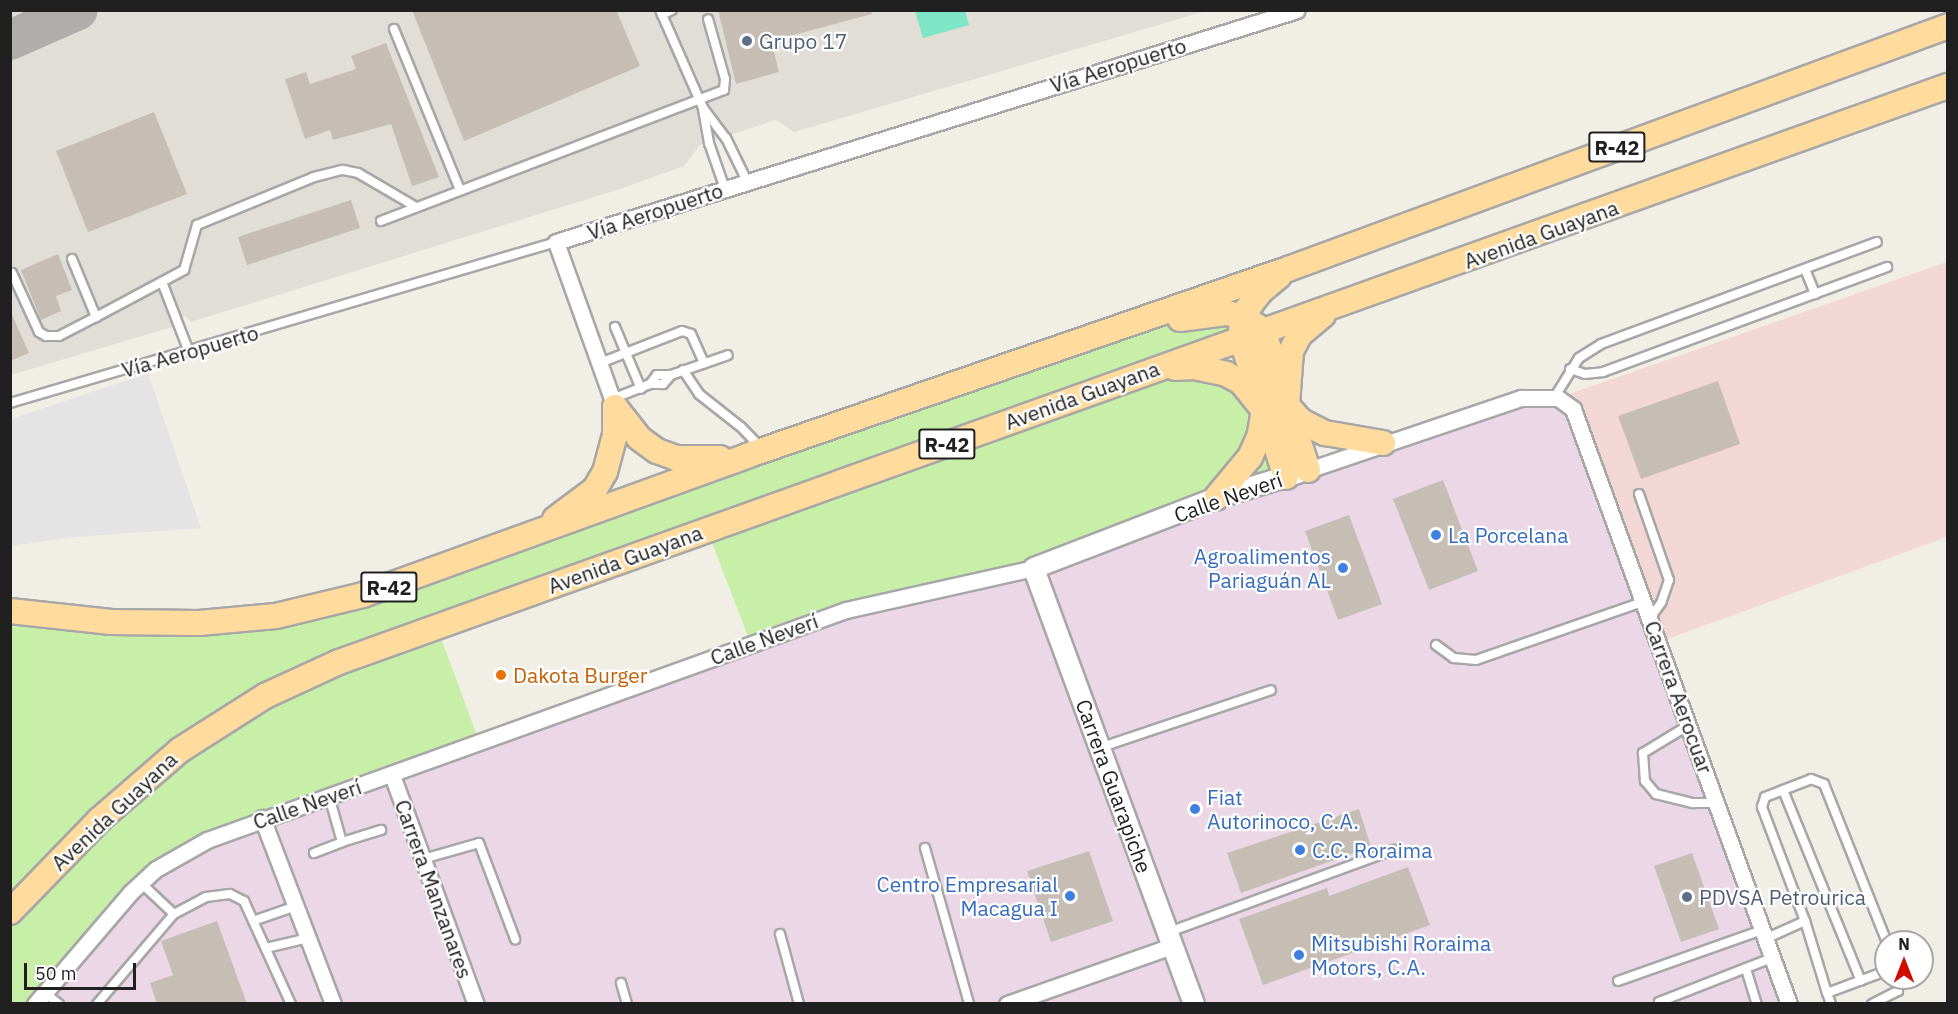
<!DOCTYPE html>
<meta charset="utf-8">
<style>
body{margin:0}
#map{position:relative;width:1958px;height:1014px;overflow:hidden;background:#f1eee6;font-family:"IBM Plex Sans",sans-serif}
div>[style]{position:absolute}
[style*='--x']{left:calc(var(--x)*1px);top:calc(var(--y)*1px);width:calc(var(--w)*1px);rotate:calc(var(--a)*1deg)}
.commercial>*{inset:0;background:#f3d7d4}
.industrial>*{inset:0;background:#ebd7e6}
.airport>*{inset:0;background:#e0ded7}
.grass>*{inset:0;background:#c7efa8}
.pitch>*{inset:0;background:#7ee6c4}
.parking>*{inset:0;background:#e4e4e4}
.taxiway>*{height:40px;margin:-20px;padding:0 20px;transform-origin:20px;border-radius:20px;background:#b0aeaa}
.building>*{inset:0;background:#c6beb5}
.roads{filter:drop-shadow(2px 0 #a7a7a7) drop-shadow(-2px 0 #a7a7a7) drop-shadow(0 2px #a7a7a7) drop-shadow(0 -2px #a7a7a7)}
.service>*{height:8px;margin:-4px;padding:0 4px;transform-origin:4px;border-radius:4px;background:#fff}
.minor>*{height:15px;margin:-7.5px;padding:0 7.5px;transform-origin:7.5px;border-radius:7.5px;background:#fff}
.tertiary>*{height:20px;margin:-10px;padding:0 10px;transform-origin:10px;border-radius:10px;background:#fff}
.primary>*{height:24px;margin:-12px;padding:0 12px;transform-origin:12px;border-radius:12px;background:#ffdb9d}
.dots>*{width:16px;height:16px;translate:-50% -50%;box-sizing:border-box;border:3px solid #fff;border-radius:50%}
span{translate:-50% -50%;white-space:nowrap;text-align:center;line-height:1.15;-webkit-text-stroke:4.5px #fff;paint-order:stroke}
.shield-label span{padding:2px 4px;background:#fff;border:2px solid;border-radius:4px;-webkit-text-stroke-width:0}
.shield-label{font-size:20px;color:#202020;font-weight:700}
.service-label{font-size:21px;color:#4e5e75}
.left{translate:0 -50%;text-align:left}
.street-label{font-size:21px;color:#202020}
.shop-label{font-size:21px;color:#366cbe}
.right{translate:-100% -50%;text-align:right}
.food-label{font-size:21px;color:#c56008}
.frame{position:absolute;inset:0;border:12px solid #202020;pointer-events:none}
.north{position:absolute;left:1874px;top:930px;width:60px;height:60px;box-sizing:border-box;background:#fff;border:2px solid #a6a6a6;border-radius:50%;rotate:0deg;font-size:16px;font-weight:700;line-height:24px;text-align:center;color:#202020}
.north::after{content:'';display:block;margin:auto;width:21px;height:27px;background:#d00c00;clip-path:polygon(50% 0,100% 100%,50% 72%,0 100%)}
.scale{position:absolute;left:24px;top:963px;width:112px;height:27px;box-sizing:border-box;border:3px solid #202020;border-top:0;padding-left:8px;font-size:18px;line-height:21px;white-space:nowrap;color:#202020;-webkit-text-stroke:4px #fff;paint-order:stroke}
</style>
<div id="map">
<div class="commercial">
<i style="clip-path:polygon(1947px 262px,1947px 537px,1659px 642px,1558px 398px)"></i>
</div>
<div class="industrial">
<i style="clip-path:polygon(1521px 398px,1573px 409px,1789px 1004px,36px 1004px,78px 954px,179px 855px,806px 624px)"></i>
</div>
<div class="airport">
<i style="clip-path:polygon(10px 11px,1206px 11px,794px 132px,776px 120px,700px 145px,684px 166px,620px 189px,191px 322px,185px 316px,173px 321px,172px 327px,11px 375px)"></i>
</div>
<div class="grass">
<i style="clip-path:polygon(1226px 313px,1241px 338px,1150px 371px,1241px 382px,1286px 477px,1035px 569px,886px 600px,751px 644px,707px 530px,437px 627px,480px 744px,263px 818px,157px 869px,36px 1003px,11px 1004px,11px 611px,276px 616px,1094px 337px)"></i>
</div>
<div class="pitch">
<i style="clip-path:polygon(915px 11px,965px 11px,969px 25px,923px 38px)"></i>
</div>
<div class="parking">
<i style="clip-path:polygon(148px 373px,201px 528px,76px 537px,11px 546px,11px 419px)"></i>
</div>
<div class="taxiway">
<i style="--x:10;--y:40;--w:74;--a:-23.8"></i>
</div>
<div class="building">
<i style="clip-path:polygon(412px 10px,616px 10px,640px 66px,464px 141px)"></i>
<i style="clip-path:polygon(718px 10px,871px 10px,872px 14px,771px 41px,779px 72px,736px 84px)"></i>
<i style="clip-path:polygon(386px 43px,439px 177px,412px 186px,391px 124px,333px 140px,330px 130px,305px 139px,285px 79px,306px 72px,310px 84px,356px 69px,351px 56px)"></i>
<i style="clip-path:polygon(154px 112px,187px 194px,88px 232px,56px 151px)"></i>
<i style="clip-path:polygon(351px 200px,360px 228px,247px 265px,238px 237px)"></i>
<i style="clip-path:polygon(58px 254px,72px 290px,56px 296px,61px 311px,41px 320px,21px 270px)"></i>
<i style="clip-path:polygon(10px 310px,29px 353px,10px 361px)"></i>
<i style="clip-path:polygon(1718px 381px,1740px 444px,1641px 479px,1618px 416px)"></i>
<i style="clip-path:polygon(1443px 480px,1478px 571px,1429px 590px,1393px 499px)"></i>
<i style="clip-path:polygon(1349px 515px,1382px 604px,1338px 620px,1305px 531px)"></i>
<i style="clip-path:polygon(1359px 809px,1371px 847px,1241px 893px,1227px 853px)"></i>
<i style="clip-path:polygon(1089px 851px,1113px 921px,1051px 942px,1027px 871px)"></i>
<i style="clip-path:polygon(1692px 853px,1719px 929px,1681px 942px,1654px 866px)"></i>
<i style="clip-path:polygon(1408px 867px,1430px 925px,1263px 985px,1239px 919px,1327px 888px,1329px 896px)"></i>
<i style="clip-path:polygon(217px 921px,247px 1004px,157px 1004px,150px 983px,173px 975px,161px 941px)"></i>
</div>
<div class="roads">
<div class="service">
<i style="--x:660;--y:10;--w:107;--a:66.3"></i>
<i style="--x:703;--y:108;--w:38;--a:53"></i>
<i style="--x:726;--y:138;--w:48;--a:64"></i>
<i style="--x:662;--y:15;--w:11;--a:-27"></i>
<i style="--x:394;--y:29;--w:174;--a:67.7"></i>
<i style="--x:703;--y:109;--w:35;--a:80"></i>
<i style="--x:709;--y:143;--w:49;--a:70.8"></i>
<i style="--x:381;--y:221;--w:367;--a:-20.9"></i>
<i style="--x:724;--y:90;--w:11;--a:-85"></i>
<i style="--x:725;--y:79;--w:62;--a:-105.8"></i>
<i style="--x:72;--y:259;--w:63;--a:67.5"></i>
<i style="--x:96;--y:317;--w:100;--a:-28.1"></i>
<i style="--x:184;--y:270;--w:47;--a:-73.9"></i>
<i style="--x:197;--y:225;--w:126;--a:-22.3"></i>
<i style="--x:314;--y:177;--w:30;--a:-14"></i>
<i style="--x:343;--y:170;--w:15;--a:11"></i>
<i style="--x:358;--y:173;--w:67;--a:30.4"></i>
<i style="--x:1805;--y:269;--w:27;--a:68"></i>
<i style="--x:12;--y:273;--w:65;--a:65.4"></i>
<i style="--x:39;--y:332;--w:8;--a:30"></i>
<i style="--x:46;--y:336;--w:13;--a:0"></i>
<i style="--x:59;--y:336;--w:42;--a:-27.2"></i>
<i style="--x:162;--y:282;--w:75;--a:68.9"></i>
<i style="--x:615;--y:327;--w:67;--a:67.2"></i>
<i style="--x:600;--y:363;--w:88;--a:-21.3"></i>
<i style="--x:682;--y:331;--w:9;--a:18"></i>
<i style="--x:691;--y:334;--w:32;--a:66"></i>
<i style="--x:1570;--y:369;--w:16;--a:18"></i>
<i style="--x:1585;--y:374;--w:18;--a:-6"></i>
<i style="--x:1603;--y:372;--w:303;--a:-20.3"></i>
<i style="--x:683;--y:370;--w:29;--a:56"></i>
<i style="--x:699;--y:394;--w:53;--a:38.2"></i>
<i style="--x:741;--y:427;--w:28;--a:46"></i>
<i style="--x:650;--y:384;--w:13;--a:0"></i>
<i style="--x:663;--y:384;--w:12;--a:-48"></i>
<i style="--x:1554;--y:398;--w:47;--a:-58"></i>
<i style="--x:1579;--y:358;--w:26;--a:-32"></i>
<i style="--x:1601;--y:344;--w:294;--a:-20.3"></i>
<i style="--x:612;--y:399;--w:41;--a:-21.5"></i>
<i style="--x:650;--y:384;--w:11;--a:-52"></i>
<i style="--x:657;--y:375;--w:14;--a:0"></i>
<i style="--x:671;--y:375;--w:60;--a:-19.3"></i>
<i style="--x:10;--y:403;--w:569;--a:-16.43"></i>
<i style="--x:1639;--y:494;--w:91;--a:70.8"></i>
<i style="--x:1669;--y:580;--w:24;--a:109"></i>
<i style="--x:1661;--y:603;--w:19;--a:126"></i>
<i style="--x:1436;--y:645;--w:22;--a:36"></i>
<i style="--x:1454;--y:658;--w:22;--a:5"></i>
<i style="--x:1476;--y:660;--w:177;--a:-19.2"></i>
<i style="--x:1689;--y:725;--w:54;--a:148.7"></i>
<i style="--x:1643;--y:753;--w:28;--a:86"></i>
<i style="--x:1645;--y:781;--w:17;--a:50"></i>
<i style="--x:1656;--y:794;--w:38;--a:14"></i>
<i style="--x:1693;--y:803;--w:23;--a:0"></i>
<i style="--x:1102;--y:747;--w:178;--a:-18.6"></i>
<i style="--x:1783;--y:790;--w:30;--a:-21"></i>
<i style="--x:1811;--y:779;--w:14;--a:21"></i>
<i style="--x:1824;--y:784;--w:170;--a:68.3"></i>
<i style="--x:342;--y:842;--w:41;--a:-17.1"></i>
<i style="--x:925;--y:848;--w:162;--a:74.2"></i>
<i style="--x:314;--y:853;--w:30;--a:-21"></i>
<i style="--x:342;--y:842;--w:48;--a:-105.8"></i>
<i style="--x:423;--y:859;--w:58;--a:-15.9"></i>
<i style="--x:479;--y:843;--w:103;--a:69.4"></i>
<i style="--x:141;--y:883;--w:45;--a:43.2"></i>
<i style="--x:253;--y:921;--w:46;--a:-19.2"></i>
<i style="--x:1805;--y:921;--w:75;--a:73"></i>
<i style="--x:1169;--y:932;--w:239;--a:-20.1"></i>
<i style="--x:780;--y:934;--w:73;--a:74.8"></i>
<i style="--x:1765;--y:939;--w:44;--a:-24.2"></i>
<i style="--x:1805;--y:921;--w:122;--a:-110.7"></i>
<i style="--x:1762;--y:807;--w:10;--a:-73"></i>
<i style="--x:1765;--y:797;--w:19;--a:-21"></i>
<i style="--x:1783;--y:790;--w:206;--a:67.8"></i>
<i style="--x:266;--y:948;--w:43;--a:-13.4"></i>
<i style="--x:1746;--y:969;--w:37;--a:73"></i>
<i style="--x:1618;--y:981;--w:153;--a:-19.5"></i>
<i style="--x:621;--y:983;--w:22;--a:74"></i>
<i style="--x:44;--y:992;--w:19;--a:39"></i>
<i style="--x:1659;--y:1002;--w:121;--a:-21.3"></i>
<i style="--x:97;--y:1004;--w:118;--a:-49.5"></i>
<i style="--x:174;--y:914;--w:36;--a:-28"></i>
<i style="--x:206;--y:897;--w:24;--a:-7"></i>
<i style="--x:230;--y:894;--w:16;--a:27"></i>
<i style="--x:244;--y:901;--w:113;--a:65.5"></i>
<i style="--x:1831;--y:1004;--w:12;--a:-110"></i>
<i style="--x:1827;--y:993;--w:63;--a:-20.4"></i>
<i style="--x:1872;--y:1004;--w:29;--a:-27"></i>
<i style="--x:1898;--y:991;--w:13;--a:-86"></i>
</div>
<div class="minor">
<i style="--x:615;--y:407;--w:175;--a:-109.7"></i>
<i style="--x:556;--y:242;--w:776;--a:-17.38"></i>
<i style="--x:1308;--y:470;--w:225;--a:-18.7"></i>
<i style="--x:1521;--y:398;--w:37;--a:0"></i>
<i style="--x:1558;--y:398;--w:19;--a:36"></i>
<i style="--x:1573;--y:409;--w:633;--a:70.05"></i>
<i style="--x:392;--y:775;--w:244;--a:69.9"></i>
<i style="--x:262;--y:818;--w:199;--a:69.1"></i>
<i style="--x:35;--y:1004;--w:146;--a:-49.4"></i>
<i style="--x:130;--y:893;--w:35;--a:-43"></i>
<i style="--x:156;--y:869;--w:59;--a:-29.6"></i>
<i style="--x:207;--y:840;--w:679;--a:-19.8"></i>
<i style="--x:846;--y:610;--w:193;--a:-12.6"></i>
<i style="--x:1007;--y:1004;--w:175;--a:-19.4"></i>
</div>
<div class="tertiary">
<i style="--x:1194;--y:1004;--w:464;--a:-110.2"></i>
<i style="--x:1034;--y:568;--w:195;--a:-21"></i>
<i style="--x:1216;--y:498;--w:86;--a:-17"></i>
</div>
<div class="primary">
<i style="--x:1279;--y:276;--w:25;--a:140"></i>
<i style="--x:1260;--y:292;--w:30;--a:127"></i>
<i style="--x:1242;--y:316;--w:22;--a:93"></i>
<i style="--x:1241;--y:338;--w:146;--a:72.1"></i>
<i style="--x:1323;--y:315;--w:30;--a:140"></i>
<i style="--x:1300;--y:334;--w:19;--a:118"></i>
<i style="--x:1291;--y:351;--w:54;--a:94.2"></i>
<i style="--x:1287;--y:405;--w:21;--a:49"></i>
<i style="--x:1301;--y:421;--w:27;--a:27"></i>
<i style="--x:1325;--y:433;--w:59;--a:9.8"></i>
<i style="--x:1180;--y:319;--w:46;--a:-7.4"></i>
<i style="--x:1226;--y:313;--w:16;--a:11"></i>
<i style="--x:1242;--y:316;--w:25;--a:34"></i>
<i style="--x:1263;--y:330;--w:147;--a:72.2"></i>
<i style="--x:1175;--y:368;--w:19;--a:-3"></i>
<i style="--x:1194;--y:367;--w:33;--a:12"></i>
<i style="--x:1226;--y:374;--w:17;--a:28"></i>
<i style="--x:1241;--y:382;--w:36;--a:51"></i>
<i style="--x:1264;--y:410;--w:27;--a:100"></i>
<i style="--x:1259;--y:437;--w:22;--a:114"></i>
<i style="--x:1250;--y:457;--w:53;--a:129.7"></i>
<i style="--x:615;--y:407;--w:39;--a:52"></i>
<i style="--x:639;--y:438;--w:22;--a:36"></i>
<i style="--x:657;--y:451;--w:20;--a:20"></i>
<i style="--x:676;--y:458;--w:44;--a:0"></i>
<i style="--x:555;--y:519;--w:50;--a:-36.9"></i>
<i style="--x:595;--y:489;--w:20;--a:-60"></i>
<i style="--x:605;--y:472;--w:39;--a:-75"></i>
<i style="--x:615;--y:434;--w:27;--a:-90"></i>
<i style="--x:10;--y:611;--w:102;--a:6.2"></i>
<i style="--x:111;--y:622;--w:88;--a:0.7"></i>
<i style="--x:199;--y:623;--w:77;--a:-5.2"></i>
<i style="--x:276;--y:616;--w:89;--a:-13.6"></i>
<i style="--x:363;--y:595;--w:411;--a:-19.9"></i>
<i style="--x:749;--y:455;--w:570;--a:-19.04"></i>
<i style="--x:1288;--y:269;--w:703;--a:-20.21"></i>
<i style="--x:10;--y:912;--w:128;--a:-45.9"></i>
<i style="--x:99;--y:820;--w:107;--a:-40.8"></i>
<i style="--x:180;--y:750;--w:101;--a:-32.4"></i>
<i style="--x:265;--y:696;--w:81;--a:-24.7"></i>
<i style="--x:339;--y:662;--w:1709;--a:-19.7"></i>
</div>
</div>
<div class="dots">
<i style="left:747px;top:41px;background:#5c6f8a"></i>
<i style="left:1436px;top:535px;background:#3f7fe0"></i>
<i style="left:1343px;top:568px;background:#3f7fe0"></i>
<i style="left:501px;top:675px;background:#e8710a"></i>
<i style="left:1195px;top:809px;background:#3f7fe0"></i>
<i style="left:1300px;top:850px;background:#3f7fe0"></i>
<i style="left:1070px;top:896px;background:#3f7fe0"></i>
<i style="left:1687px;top:897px;background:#5c6f8a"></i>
<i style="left:1299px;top:955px;background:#3f7fe0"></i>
</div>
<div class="shield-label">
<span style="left:1617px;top:147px">R-42</span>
<span style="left:947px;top:444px">R-42</span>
<span style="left:389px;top:587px">R-42</span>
</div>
<div class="service-label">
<span class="left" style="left:759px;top:41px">Grupo 17</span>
<span class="left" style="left:1699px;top:897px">PDVSA Petrourica</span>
</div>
<div class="street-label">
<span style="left:1118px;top:65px;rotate:-17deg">Vía Aeropuerto</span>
<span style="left:655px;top:211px;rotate:-18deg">Vía Aeropuerto</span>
<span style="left:1541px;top:234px;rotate:-20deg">Avenida Guayana</span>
<span style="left:190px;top:351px;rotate:-16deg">Vía Aeropuerto</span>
<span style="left:1082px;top:395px;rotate:-20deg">Avenida Guayana</span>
<span style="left:1228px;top:497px;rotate:-19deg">Calle Neverí</span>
<span style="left:625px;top:559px;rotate:-20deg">Avenida Guayana</span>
<span style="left:764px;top:639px;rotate:-20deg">Calle Neverí</span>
<span style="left:1679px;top:697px;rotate:70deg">Carrera Aerocuar</span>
<span style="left:1114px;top:786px;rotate:70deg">Carrera Guarapiche</span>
<span style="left:307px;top:804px;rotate:-19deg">Calle Neverí</span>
<span style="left:114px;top:811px;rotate:-43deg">Avenida Guayana</span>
<span style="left:434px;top:889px;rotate:70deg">Carrera Manzanares</span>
</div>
<div class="shop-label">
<span class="left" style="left:1448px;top:535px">La Porcelana</span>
<span class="right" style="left:1331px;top:568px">Agroalimentos<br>Pariaguán AL</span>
<span class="left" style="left:1207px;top:809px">Fiat<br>Autorinoco, C.A.</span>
<span class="left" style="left:1312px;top:850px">C.C. Roraima</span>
<span class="right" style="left:1058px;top:896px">Centro Empresarial<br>Macagua I</span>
<span class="left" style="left:1311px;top:955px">Mitsubishi Roraima<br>Motors, C.A.</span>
</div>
<div class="food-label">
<span class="left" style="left:513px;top:675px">Dakota Burger</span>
</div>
<div class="frame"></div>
<div class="north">N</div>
<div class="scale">50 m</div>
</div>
